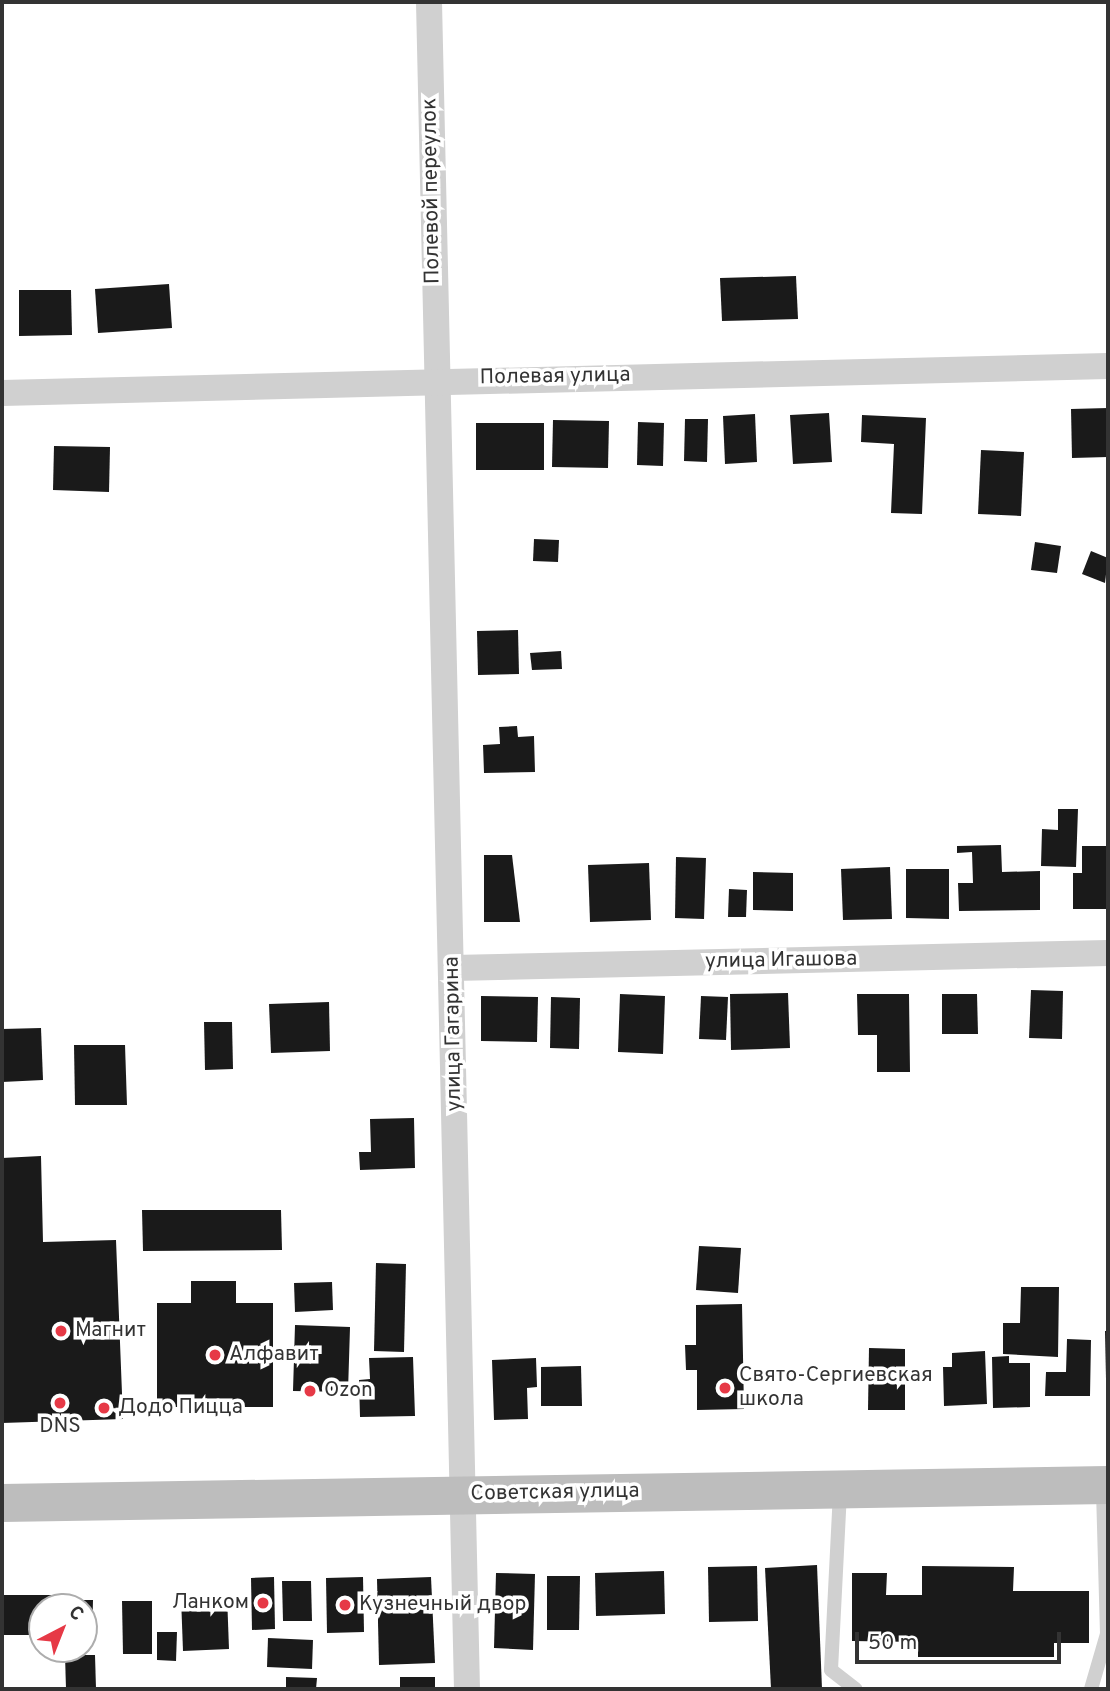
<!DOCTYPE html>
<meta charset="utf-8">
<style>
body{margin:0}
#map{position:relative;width:1110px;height:1691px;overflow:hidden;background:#fff;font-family:Overpass,sans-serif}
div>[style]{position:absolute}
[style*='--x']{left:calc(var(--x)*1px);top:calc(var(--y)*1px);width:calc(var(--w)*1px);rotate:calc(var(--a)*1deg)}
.building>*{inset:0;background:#1a1a1a}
.lane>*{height:14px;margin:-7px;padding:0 7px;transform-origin:7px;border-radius:7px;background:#d0d0d0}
.street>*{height:26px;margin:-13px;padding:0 13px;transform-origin:13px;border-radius:13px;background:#d0d0d0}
.secondary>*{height:38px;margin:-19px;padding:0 19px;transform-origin:19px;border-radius:19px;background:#bdbdbd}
.dots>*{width:19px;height:19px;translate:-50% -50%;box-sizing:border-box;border:4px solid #fff;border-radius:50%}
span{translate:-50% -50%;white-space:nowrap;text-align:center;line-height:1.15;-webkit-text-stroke:7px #fff;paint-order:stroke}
.street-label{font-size:21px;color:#333}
.poi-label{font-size:21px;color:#333}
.left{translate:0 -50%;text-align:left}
.right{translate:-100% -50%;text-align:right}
.frame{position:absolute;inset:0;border:4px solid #333;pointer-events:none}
.north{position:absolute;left:28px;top:1593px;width:70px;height:70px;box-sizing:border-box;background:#fff;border:2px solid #adadad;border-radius:50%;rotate:42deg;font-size:19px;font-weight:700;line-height:28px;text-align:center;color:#333}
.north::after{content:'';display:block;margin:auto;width:24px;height:32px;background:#e63946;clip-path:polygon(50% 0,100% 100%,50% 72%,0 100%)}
.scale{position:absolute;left:855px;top:1632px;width:206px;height:32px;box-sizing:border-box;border:4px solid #333;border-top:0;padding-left:9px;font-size:21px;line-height:24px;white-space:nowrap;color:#333;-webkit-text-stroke:5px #fff;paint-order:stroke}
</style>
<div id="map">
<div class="building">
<i style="clip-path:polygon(796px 276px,798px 319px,722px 321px,720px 278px)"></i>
<i style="clip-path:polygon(169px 284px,172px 328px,98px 333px,95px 289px)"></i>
<i style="clip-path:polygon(19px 290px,71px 290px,72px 335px,19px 336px)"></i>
<i style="clip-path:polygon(1108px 408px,1108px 457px,1072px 458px,1071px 409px)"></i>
<i style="clip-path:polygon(829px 413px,832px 462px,793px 464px,790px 415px)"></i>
<i style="clip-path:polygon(755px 414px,757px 462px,725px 464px,723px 416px)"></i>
<i style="clip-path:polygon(862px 415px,926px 418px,922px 514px,891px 513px,894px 444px,861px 442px)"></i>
<i style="clip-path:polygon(685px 419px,708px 419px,707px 462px,684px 461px)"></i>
<i style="clip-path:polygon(553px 420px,609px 421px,608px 468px,552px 467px)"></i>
<i style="clip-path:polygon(638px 422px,664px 423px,663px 466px,637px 465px)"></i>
<i style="clip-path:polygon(476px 423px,544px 423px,544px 470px,476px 470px)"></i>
<i style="clip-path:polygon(54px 446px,110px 447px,109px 492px,53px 490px)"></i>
<i style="clip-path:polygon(981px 450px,1024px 452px,1021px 516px,978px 514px)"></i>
<i style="clip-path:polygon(534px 539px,559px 540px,558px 562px,533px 561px)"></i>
<i style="clip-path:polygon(1035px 542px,1061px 546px,1057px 573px,1031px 570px)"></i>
<i style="clip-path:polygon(1091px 551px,1108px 558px,1105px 583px,1082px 574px)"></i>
<i style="clip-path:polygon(518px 630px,519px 674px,478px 675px,477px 631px)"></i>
<i style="clip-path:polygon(561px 651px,562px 669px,532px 670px,530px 653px)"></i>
<i style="clip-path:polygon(517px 726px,518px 737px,534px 736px,535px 772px,484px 773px,483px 745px,500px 744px,499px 727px)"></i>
<i style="clip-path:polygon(1058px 809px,1078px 809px,1076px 867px,1041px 866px,1042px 829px,1058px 830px)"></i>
<i style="clip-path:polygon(1001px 845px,1002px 872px,1040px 871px,1040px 910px,959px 911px,958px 883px,973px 883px,972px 852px,957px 853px,957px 846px)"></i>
<i style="clip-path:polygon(1082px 846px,1107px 846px,1108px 909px,1073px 909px,1073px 873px,1082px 873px)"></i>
<i style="clip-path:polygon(484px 855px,512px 855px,520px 922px,484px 922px)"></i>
<i style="clip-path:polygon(676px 857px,706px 858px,704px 919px,675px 918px)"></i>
<i style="clip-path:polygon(649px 863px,651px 920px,590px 922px,588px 865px)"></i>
<i style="clip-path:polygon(890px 867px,892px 919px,843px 920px,841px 869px)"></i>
<i style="clip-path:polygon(906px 869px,949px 869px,949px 919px,906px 918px)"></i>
<i style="clip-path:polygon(753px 872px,793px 873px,793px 911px,753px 910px)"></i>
<i style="clip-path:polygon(729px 889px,747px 890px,746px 917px,728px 917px)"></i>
<i style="clip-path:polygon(1031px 990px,1063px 991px,1062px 1039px,1029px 1038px)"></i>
<i style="clip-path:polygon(788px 993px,790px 1048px,731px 1050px,730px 994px)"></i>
<i style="clip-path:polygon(620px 994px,665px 996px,663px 1054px,618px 1052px)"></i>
<i style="clip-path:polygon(857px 994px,909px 994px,910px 1072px,877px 1072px,877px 1035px,858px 1035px)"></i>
<i style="clip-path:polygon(942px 994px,977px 994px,978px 1034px,942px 1034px)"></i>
<i style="clip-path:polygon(481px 996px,538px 997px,537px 1042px,481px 1041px)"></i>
<i style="clip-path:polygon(701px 996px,728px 997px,726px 1040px,699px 1039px)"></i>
<i style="clip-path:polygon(551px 997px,580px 998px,579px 1049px,550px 1048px)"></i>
<i style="clip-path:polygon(329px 1002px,330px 1051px,271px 1053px,269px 1004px)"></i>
<i style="clip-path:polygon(204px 1022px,232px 1022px,233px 1069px,205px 1070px)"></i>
<i style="clip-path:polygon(41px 1028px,43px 1080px,2px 1082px,2px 1029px)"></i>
<i style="clip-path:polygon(74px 1045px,125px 1045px,127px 1105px,75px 1105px)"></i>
<i style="clip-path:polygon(414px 1118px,415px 1168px,360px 1170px,359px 1152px,371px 1152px,370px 1119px)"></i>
<i style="clip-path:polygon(41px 1156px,43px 1242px,116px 1240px,123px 1419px,2px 1423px,2px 1158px)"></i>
<i style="clip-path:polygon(142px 1210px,281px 1210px,282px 1250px,143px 1251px)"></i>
<i style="clip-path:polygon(699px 1246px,741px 1248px,738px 1293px,696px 1290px)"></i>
<i style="clip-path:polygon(376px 1263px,406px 1264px,404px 1352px,374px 1351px)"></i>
<i style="clip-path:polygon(191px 1281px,236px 1281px,236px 1303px,273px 1303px,273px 1407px,157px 1407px,157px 1303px,191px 1303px)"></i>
<i style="clip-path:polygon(332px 1282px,333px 1310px,295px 1312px,294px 1283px)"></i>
<i style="clip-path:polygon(1021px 1287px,1059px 1287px,1058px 1357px,1003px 1354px,1003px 1323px,1020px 1323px)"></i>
<i style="clip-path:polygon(742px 1304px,744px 1409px,697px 1410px,697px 1370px,686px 1370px,685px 1345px,696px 1345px,696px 1305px)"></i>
<i style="clip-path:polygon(295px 1325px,350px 1327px,348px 1392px,293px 1391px)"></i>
<i style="clip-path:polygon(1105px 1331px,1108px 1331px,1108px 1379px,1106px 1379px)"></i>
<i style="clip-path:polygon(1067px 1339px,1091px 1340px,1090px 1396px,1045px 1396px,1046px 1372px,1066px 1372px)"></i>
<i style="clip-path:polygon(869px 1348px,905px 1349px,905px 1410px,868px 1410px)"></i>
<i style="clip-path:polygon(985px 1351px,987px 1404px,944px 1406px,943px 1367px,952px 1367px,952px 1353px)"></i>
<i style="clip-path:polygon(1009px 1356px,1009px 1363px,1030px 1363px,1030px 1407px,993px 1408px,992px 1357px)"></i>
<i style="clip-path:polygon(413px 1357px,415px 1416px,360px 1417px,359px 1380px,370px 1379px,369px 1358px)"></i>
<i style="clip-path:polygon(536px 1358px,537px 1387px,527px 1388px,528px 1419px,494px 1420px,492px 1360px)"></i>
<i style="clip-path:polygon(581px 1366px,582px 1406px,541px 1406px,541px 1367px)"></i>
<i style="clip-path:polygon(817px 1565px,822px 1689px,771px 1689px,765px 1568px)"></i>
<i style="clip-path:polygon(757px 1566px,758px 1621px,709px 1622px,708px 1567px)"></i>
<i style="clip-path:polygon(922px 1566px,1014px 1567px,1013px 1591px,1089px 1591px,1089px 1643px,1054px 1643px,1054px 1657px,918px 1657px,918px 1642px,852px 1641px,852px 1573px,887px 1573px,886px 1595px,922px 1595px)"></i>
<i style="clip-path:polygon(664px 1571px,665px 1614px,596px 1616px,595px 1573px)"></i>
<i style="clip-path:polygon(496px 1573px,535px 1574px,533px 1650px,494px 1648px)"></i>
<i style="clip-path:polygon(547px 1576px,580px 1576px,579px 1630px,547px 1630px)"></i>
<i style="clip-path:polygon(274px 1577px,275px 1629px,252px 1630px,251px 1578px)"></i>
<i style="clip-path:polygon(363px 1577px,364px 1632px,327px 1633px,326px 1578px)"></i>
<i style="clip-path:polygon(431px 1577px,435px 1663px,379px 1665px,377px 1579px)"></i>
<i style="clip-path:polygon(282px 1581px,311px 1581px,312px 1621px,283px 1621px)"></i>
<i style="clip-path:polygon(2px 1595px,51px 1595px,51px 1607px,42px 1607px,42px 1635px,2px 1635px)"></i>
<i style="clip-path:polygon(227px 1595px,229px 1649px,183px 1651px,181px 1597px)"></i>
<i style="clip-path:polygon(61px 1600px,93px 1600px,92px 1642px,84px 1642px,84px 1607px,61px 1607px)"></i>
<i style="clip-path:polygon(122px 1601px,152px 1601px,152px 1654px,123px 1654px)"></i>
<i style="clip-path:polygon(157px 1632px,177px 1632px,176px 1661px,157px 1660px)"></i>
<i style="clip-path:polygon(268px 1638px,313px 1640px,312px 1669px,267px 1667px)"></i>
<i style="clip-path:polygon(65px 1655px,95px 1655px,96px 1689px,66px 1689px)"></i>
<i style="clip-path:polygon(286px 1677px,317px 1678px,316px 1689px,286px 1689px)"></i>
<i style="clip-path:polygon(400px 1677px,435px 1677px,435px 1689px,400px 1689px)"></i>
</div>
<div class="lane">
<i style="--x:840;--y:1492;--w:178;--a:92.9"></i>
<i style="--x:831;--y:1670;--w:31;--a:38"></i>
<i style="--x:1091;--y:1689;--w:57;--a:-73.8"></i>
<i style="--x:1107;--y:1634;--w:147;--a:-91.6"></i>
</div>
<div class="street">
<i style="--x:429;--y:2;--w:1687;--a:88.71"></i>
<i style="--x:2;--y:393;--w:1106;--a:-1.4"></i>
<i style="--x:453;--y:968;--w:655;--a:-1.31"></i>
</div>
<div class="secondary">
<i style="--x:2;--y:1503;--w:1106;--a:-0.93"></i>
</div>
<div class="dots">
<i style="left:61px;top:1331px;background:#e63946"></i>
<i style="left:215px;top:1355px;background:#e63946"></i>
<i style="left:725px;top:1388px;background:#e63946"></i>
<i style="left:310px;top:1391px;background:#e63946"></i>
<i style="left:60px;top:1403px;background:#e63946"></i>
<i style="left:104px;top:1408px;background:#e63946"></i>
<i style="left:263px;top:1603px;background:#e63946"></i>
<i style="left:345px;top:1605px;background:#e63946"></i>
</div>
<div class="street-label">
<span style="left:432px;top:191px;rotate:-91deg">Полевой переулок</span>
<span style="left:555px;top:377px;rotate:-1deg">Полевая улица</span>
<span style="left:781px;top:961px;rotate:-1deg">улица Игашова</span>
<span style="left:454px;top:1034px;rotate:-91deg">улица Гагарина</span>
<span style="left:555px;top:1493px;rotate:-1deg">Советская улица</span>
</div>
<div class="poi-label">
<span class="left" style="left:75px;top:1331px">Магнит</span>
<span class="left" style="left:229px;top:1355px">Алфавит</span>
<span class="left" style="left:739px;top:1388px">Свято-Сергиевская<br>школа</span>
<span class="left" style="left:324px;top:1391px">Ozon</span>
<span class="left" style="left:118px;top:1408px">Додо Пицца</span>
<span style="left:60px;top:1427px">DNS</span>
<span class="right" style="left:249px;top:1603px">Ланком</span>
<span class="left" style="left:359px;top:1605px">Кузнечный двор</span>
</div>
<div class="frame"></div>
<div class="north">С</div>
<div class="scale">50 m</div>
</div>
